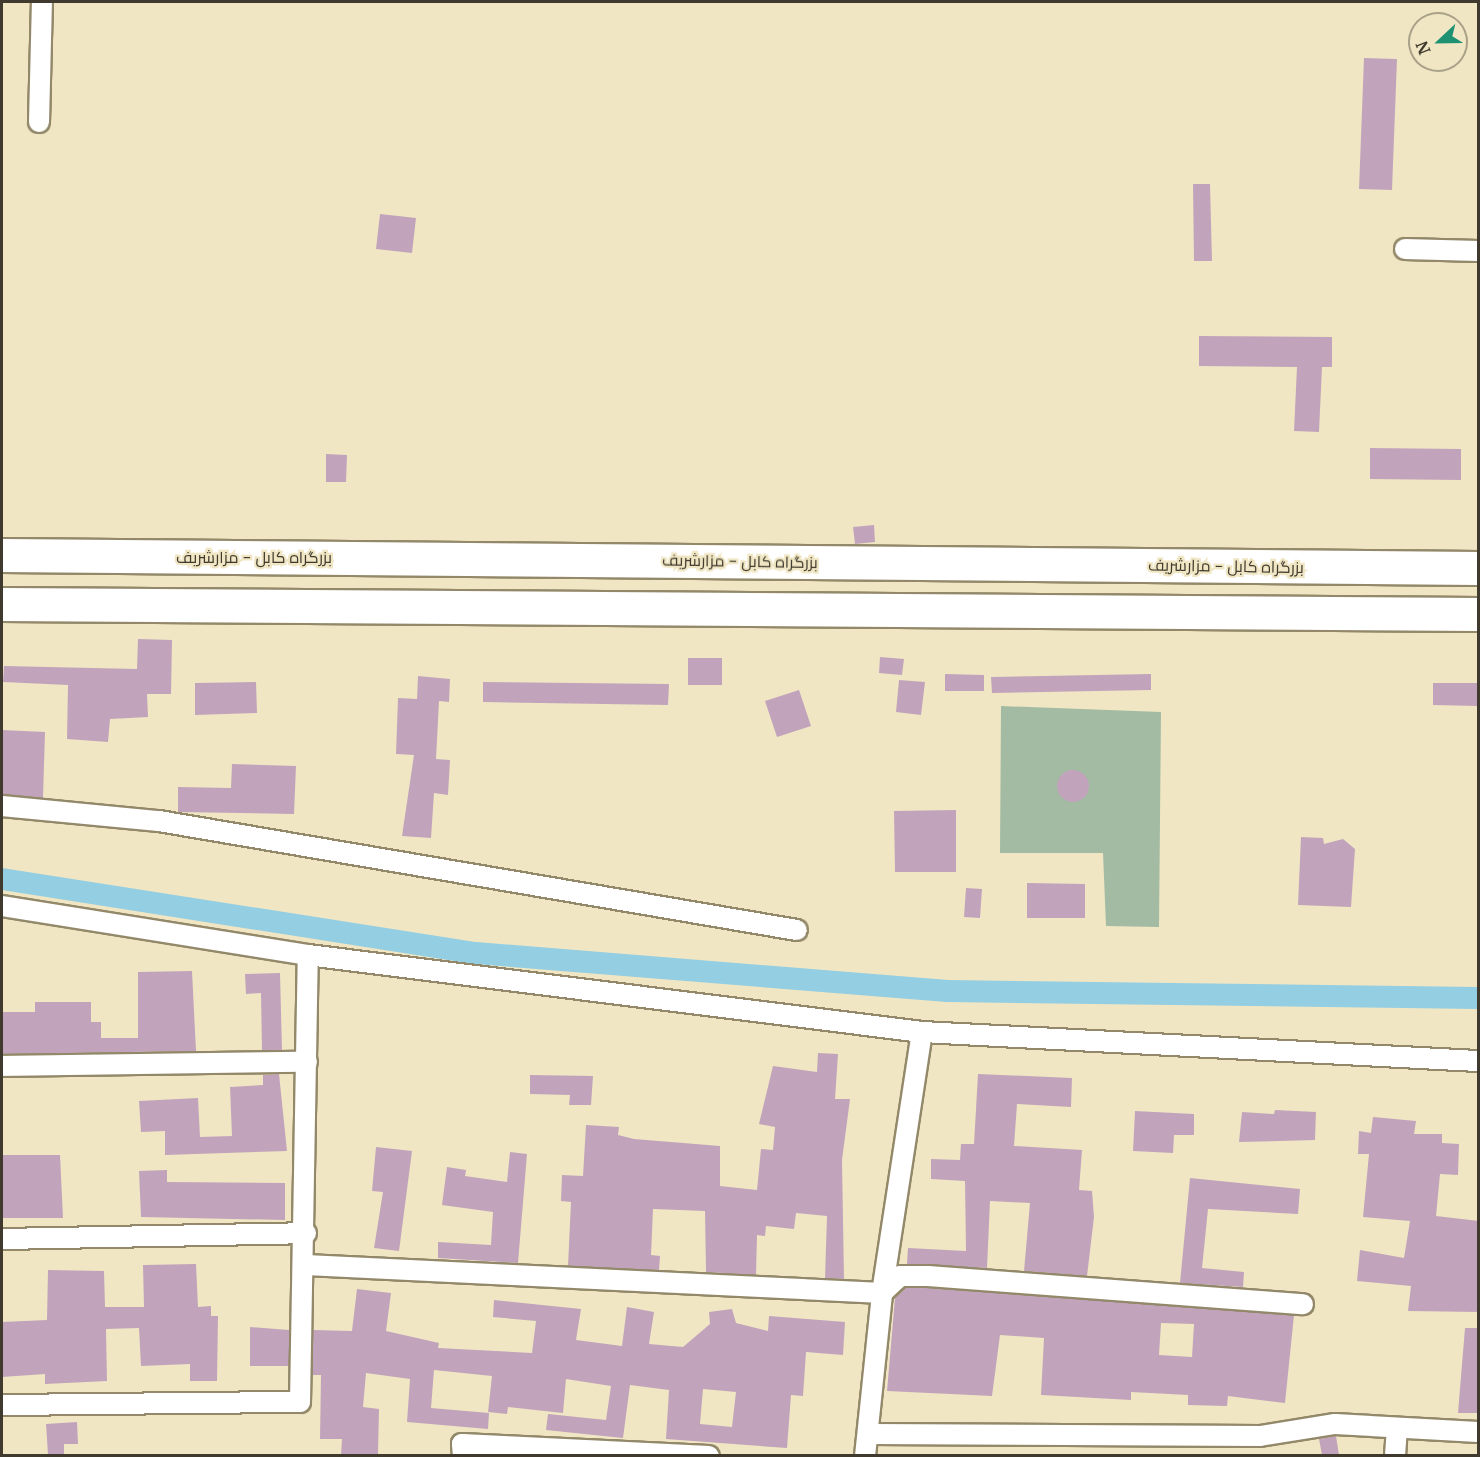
<!DOCTYPE html>
<meta charset="utf-8">
<style>
body{margin:0}
#map{position:relative;width:1480px;height:1457px;overflow:hidden;background:#f0e6c4;font-family:Merriweather,Cairo,serif}
div>[style]{position:absolute}
[style*='--x']{left:calc(var(--x)*1px);top:calc(var(--y)*1px);width:calc(var(--w)*1px);rotate:calc(var(--a)*1deg)}
.green>*{inset:0;background:#a3bba2}
.canal>*{height:22px;margin:-11px;padding:0 11px;transform-origin:11px;border-radius:11px;background:#94cee2}
.building>*{inset:0;background:#c1a4bb}
.round{border-radius:50%}
.roads{filter:drop-shadow(2px 0 #93896a) drop-shadow(-2px 0 #93896a) drop-shadow(0 2px #93896a) drop-shadow(0 -2px #93896a)}
.street>*{height:20px;margin:-10px;padding:0 10px;transform-origin:10px;border-radius:10px;background:#fff}
.highway>*{height:33px;margin:-16.5px;padding:0 16.5px;transform-origin:16.5px;border-radius:16.5px;background:#fff}
span{translate:-50% -50%;white-space:nowrap;text-align:center;line-height:1.15;-webkit-text-stroke:4.5px #f0e6c4;paint-order:stroke}
.street-label{font-size:16px;color:#3f3a2d}
.frame{position:absolute;inset:0;border:3px solid #3f3a2d;pointer-events:none}
.north{position:absolute;left:1408px;top:12px;width:60px;height:60px;box-sizing:border-box;background:#f0e6c4;border:2px solid #a9a188;border-radius:50%;rotate:248deg;font-size:16px;font-weight:700;line-height:24px;text-align:center;color:#3f3a2d}
.north::after{content:'';display:block;margin:auto;width:21px;height:27px;background:#1e9173;clip-path:polygon(50% 0,100% 100%,50% 72%,0 100%)}
</style>
<div id="map">
<div class="green">
<i style="clip-path:polygon(1001px 706px,1161px 712px,1159px 927px,1106px 926px,1103px 853px,1000px 853px)"></i>
</div>
<div class="canal">
<i style="--x:2;--y:879;--w:479;--a:8.9"></i>
<i style="--x:475;--y:953;--w:474;--a:4.6"></i>
<i style="--x:947;--y:991;--w:531;--a:0.76"></i>
</div>
<div class="building">
<i style="clip-path:polygon(1364px 58px,1397px 59px,1392px 190px,1359px 189px)"></i>
<i style="clip-path:polygon(1193px 184px,1210px 184px,1212px 261px,1194px 261px)"></i>
<i style="clip-path:polygon(380px 214px,416px 218px,412px 253px,376px 249px)"></i>
<i style="clip-path:polygon(1199px 336px,1332px 337px,1332px 367px,1322px 367px,1319px 432px,1294px 431px,1297px 367px,1199px 366px)"></i>
<i style="clip-path:polygon(1370px 448px,1461px 449px,1461px 480px,1370px 479px)"></i>
<i style="clip-path:polygon(326px 454px,347px 455px,346px 482px,326px 482px)"></i>
<i style="clip-path:polygon(874px 525px,875px 542px,855px 544px,853px 527px)"></i>
<i style="clip-path:polygon(138px 639px,172px 640px,171px 694px,147px 694px,148px 717px,110px 719px,108px 742px,67px 739px,68px 685px,3px 682px,4px 666px,137px 669px)"></i>
<i style="clip-path:polygon(880px 657px,904px 659px,902px 675px,879px 673px)"></i>
<i style="clip-path:polygon(688px 658px,722px 658px,722px 685px,688px 685px)"></i>
<i style="clip-path:polygon(945px 674px,984px 675px,984px 691px,945px 691px)"></i>
<i style="clip-path:polygon(1151px 674px,1151px 690px,992px 693px,991px 677px)"></i>
<i style="clip-path:polygon(418px 676px,450px 679px,449px 702px,439px 701px,436px 759px,450px 760px,448px 795px,434px 793px,431px 838px,402px 836px,414px 755px,396px 754px,398px 698px,417px 699px)"></i>
<i style="clip-path:polygon(899px 680px,925px 682px,921px 715px,896px 712px)"></i>
<i style="clip-path:polygon(256px 682px,257px 713px,195px 715px,195px 683px)"></i>
<i style="clip-path:polygon(483px 682px,669px 684px,668px 705px,483px 702px)"></i>
<i style="clip-path:polygon(1433px 683px,1479px 683px,1479px 706px,1433px 705px)"></i>
<i style="clip-path:polygon(799px 690px,811px 726px,777px 737px,765px 701px)"></i>
<i style="clip-path:polygon(2px 730px,45px 732px,43px 798px,2px 794px)"></i>
<i style="clip-path:polygon(232px 764px,296px 766px,294px 814px,178px 812px,178px 787px,231px 788px)"></i>
<i class="round" style="left:1057px;top:770px;width:32px;height:32px"></i>
<i style="clip-path:polygon(956px 810px,956px 872px,895px 872px,894px 811px)"></i>
<i style="clip-path:polygon(1301px 837px,1323px 838px,1324px 844px,1343px 839px,1355px 849px,1351px 907px,1298px 905px)"></i>
<i style="clip-path:polygon(1027px 883px,1085px 884px,1085px 918px,1027px 918px)"></i>
<i style="clip-path:polygon(966px 888px,982px 889px,980px 918px,964px 917px)"></i>
<i style="clip-path:polygon(192px 971px,196px 1051px,2px 1054px,2px 1012px,35px 1012px,35px 1002px,91px 1002px,91px 1022px,101px 1022px,101px 1038px,138px 1038px,138px 972px)"></i>
<i style="clip-path:polygon(280px 973px,282px 1050px,262px 1051px,261px 993px,246px 994px,245px 974px)"></i>
<i style="clip-path:polygon(818px 1053px,838px 1054px,835px 1099px,850px 1099px,842px 1160px,844px 1279px,825px 1278px,827px 1216px,796px 1213px,794px 1229px,766px 1226px,765px 1236px,757px 1235px,756px 1275px,706px 1272px,705px 1211px,653px 1209px,651px 1255px,660px 1256px,659px 1270px,568px 1266px,571px 1202px,561px 1201px,562px 1175px,583px 1176px,586px 1125px,619px 1127px,618px 1135px,634px 1139px,720px 1146px,720px 1186px,757px 1190px,761px 1149px,773px 1150px,775px 1127px,759px 1124px,773px 1066px,817px 1072px)"></i>
<i style="clip-path:polygon(279px 1074px,287px 1151px,165px 1155px,165px 1131px,141px 1132px,139px 1101px,198px 1098px,200px 1137px,232px 1136px,230px 1087px,263px 1085px,263px 1075px)"></i>
<i style="clip-path:polygon(978px 1074px,1072px 1078px,1071px 1107px,1017px 1104px,1014px 1146px,1082px 1150px,1079px 1190px,1092px 1191px,1094px 1217px,1087px 1276px,1024px 1271px,1030px 1203px,990px 1201px,987px 1268px,907px 1264px,908px 1248px,966px 1251px,965px 1181px,931px 1179px,931px 1159px,960px 1160px,961px 1144px,974px 1144px)"></i>
<i style="clip-path:polygon(530px 1075px,593px 1076px,591px 1105px,569px 1105px,570px 1095px,530px 1094px)"></i>
<i style="clip-path:polygon(1275px 1110px,1316px 1112px,1315px 1140px,1239px 1142px,1242px 1112px,1274px 1114px)"></i>
<i style="clip-path:polygon(1135px 1111px,1194px 1114px,1194px 1135px,1174px 1135px,1173px 1153px,1133px 1151px)"></i>
<i style="clip-path:polygon(1373px 1117px,1416px 1121px,1414px 1134px,1442px 1134px,1442px 1143px,1459px 1144px,1458px 1175px,1440px 1174px,1436px 1216px,1479px 1221px,1479px 1312px,1408px 1311px,1411px 1286px,1357px 1281px,1360px 1250px,1404px 1258px,1410px 1221px,1363px 1217px,1369px 1154px,1358px 1154px,1359px 1131px,1371px 1133px)"></i>
<i style="clip-path:polygon(376px 1147px,412px 1151px,399px 1251px,374px 1248px,383px 1192px,372px 1191px)"></i>
<i style="clip-path:polygon(510px 1152px,527px 1154px,518px 1263px,438px 1258px,438px 1242px,491px 1245px,493px 1212px,442px 1205px,447px 1167px,466px 1170px,465px 1176px,507px 1182px)"></i>
<i style="clip-path:polygon(2px 1155px,60px 1155px,63px 1218px,2px 1218px)"></i>
<i style="clip-path:polygon(167px 1170px,167px 1182px,285px 1183px,285px 1220px,141px 1217px,139px 1171px)"></i>
<i style="clip-path:polygon(1190px 1178px,1300px 1189px,1298px 1214px,1208px 1209px,1202px 1268px,1244px 1272px,1243px 1287px,1180px 1283px)"></i>
<i style="clip-path:polygon(196px 1264px,198px 1307px,211px 1306px,211px 1316px,218px 1316px,217px 1381px,190px 1381px,190px 1364px,141px 1366px,139px 1328px,106px 1329px,107px 1381px,45px 1384px,45px 1374px,2px 1377px,2px 1322px,47px 1320px,48px 1270px,104px 1271px,105px 1307px,144px 1307px,143px 1265px)"></i>
<i style="clip-path:polygon(evenodd,928px 1288px,1294px 1315px,1285px 1403px,1228px 1396px,1227px 1406px,1188px 1405px,1188px 1395px,1131px 1392px,1131px 1400px,1041px 1395px,1044px 1338px,1000px 1335px,992px 1396px,887px 1391px,895px 1298px,906px 1288px,928px 1288px,1161px 1323px,1194px 1324px,1192px 1357px,1159px 1355px,1161px 1323px)"></i>
<i style="clip-path:polygon(evenodd,357px 1289px,391px 1293px,386px 1331px,439px 1343px,438px 1348px,532px 1353px,536px 1321px,493px 1317px,494px 1300px,581px 1309px,576px 1340px,622px 1346px,627px 1307px,654px 1312px,649px 1344px,683px 1347px,710px 1324px,709px 1312px,732px 1309px,736px 1323px,768px 1331px,769px 1316px,845px 1322px,843px 1355px,806px 1352px,803px 1396px,791px 1395px,787px 1448px,666px 1439px,669px 1390px,630px 1385px,623px 1438px,546px 1430px,548px 1414px,606px 1420px,611px 1386px,566px 1379px,563px 1413px,508px 1407px,507px 1414px,488px 1412px,492px 1376px,434px 1370px,431px 1408px,489px 1413px,488px 1429px,407px 1422px,410px 1379px,366px 1373px,363px 1407px,379px 1409px,378px 1455px,341px 1455px,342px 1439px,320px 1439px,321px 1375px,312px 1375px,313px 1330px,352px 1331px,357px 1289px,703px 1389px,736px 1392px,732px 1427px,700px 1424px,703px 1389px)"></i>
<i style="clip-path:polygon(250px 1327px,289px 1330px,289px 1366px,250px 1366px)"></i>
<i style="clip-path:polygon(1465px 1328px,1479px 1328px,1479px 1413px,1458px 1413px)"></i>
<i style="clip-path:polygon(77px 1422px,78px 1444px,64px 1444px,64px 1455px,48px 1455px,46px 1424px)"></i>
<i style="clip-path:polygon(1336px 1436px,1339px 1455px,1322px 1455px,1319px 1439px)"></i>
</div>
<div class="roads">
<div class="street">
<i style="--x:39;--y:122;--w:120;--a:-88.6"></i>
<i style="--x:1405;--y:249;--w:73;--a:1.6"></i>
<i style="--x:2;--y:806;--w:158;--a:5.5"></i>
<i style="--x:159;--y:821;--w:647;--a:9.7"></i>
<i style="--x:2;--y:906;--w:310;--a:9.1"></i>
<i style="--x:308;--y:955;--w:619;--a:7.15"></i>
<i style="--x:922;--y:1032;--w:557;--a:2.99"></i>
<i style="--x:2;--y:1066;--w:305;--a:-0.8"></i>
<i style="--x:2;--y:1239;--w:304;--a:-1.1"></i>
<i style="--x:306;--y:1265;--w:577;--a:2.78"></i>
<i style="--x:882;--y:1293;--w:25;--a:-43"></i>
<i style="--x:900;--y:1276;--w:28;--a:0"></i>
<i style="--x:928;--y:1276;--w:376;--a:4.3"></i>
<i style="--x:2;--y:1405;--w:298;--a:-0.6"></i>
<i style="--x:300;--y:1402;--w:447;--a:-89"></i>
<i style="--x:871;--y:1434;--w:389;--a:0.3"></i>
<i style="--x:1260;--y:1436;--w:76;--a:-9.1"></i>
<i style="--x:1335;--y:1424;--w:143;--a:3.2"></i>
<i style="--x:463;--y:1456;--w:12;--a:-95"></i>
<i style="--x:462;--y:1444;--w:247;--a:2.8"></i>
<i style="--x:865;--y:1456;--w:164;--a:-84"></i>
<i style="--x:882;--y:1293;--w:264;--a:-81.3"></i>
<i style="--x:1395;--y:1456;--w:28;--a:-86"></i>
</div>
<div class="highway">
<i style="--x:2;--y:555;--w:1476;--a:0.5"></i>
<i style="--x:2;--y:604;--w:1476;--a:0.39"></i>
</div>
</div>
<div class="street-label">
<span style="left:254px;top:557px">بزرگراه کابل - مزارشریف</span>
<span style="left:740px;top:561px;rotate:1deg">بزرگراه کابل - مزارشریف</span>
<span style="left:1226px;top:566px;rotate:1deg">بزرگراه کابل - مزارشریف</span>
</div>
<div class="frame"></div>
<div class="north">N</div>
</div>
